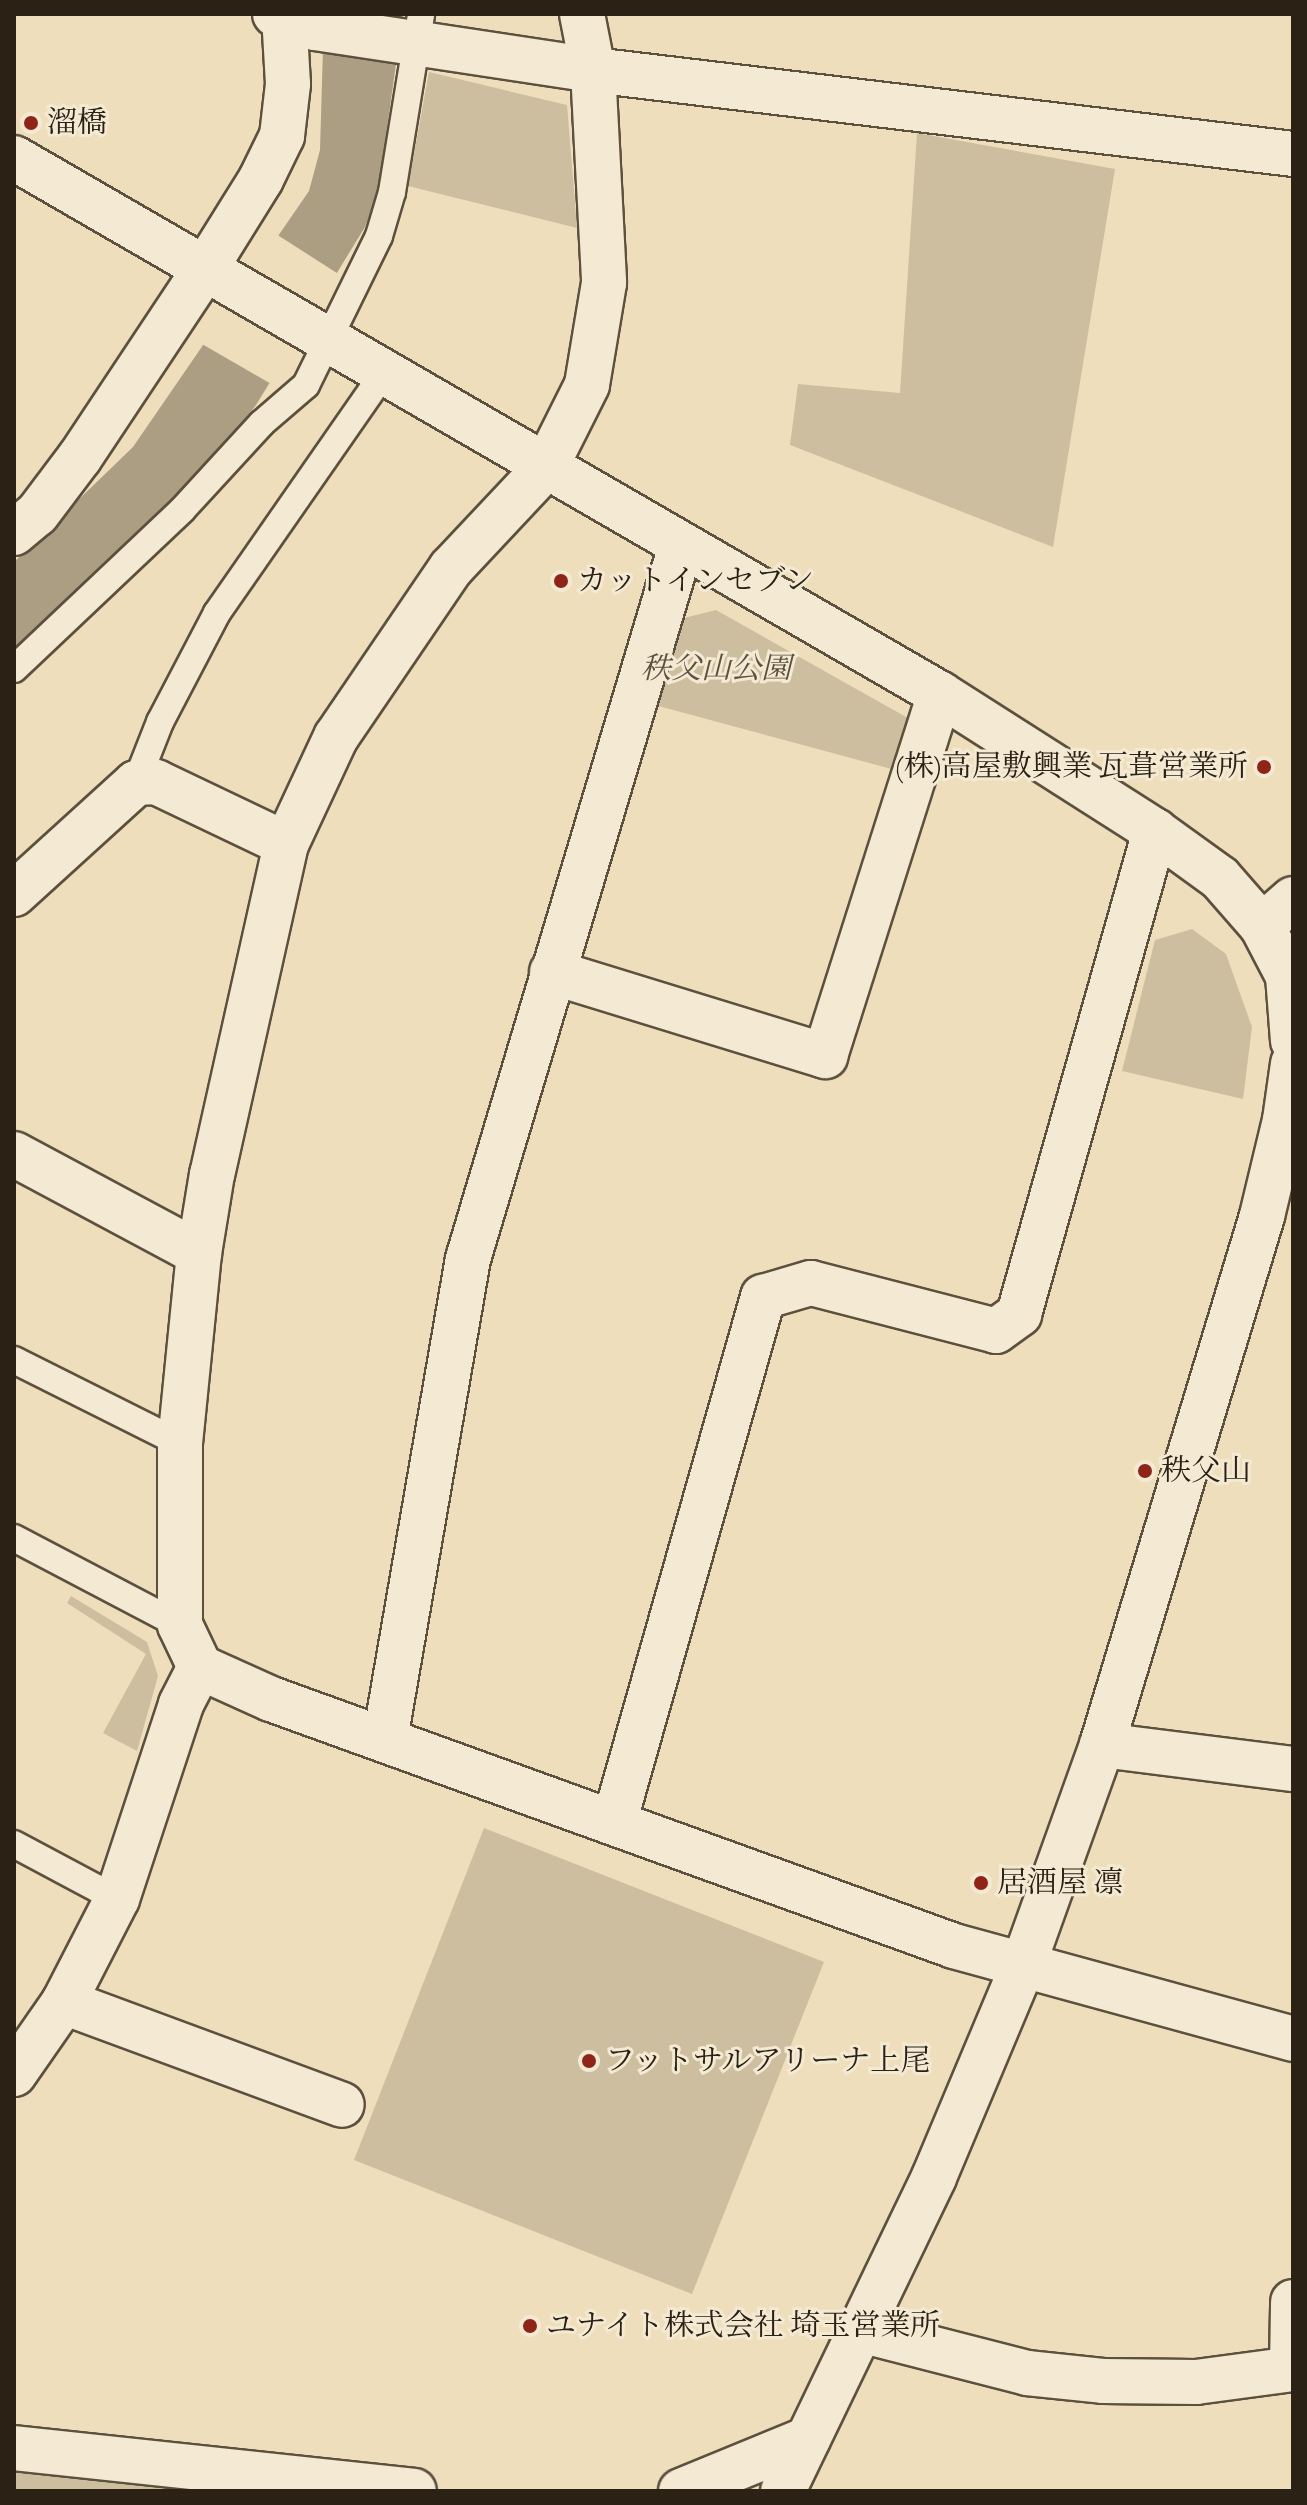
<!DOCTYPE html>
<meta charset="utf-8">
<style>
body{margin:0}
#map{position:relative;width:1307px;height:2505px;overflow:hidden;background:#eedebc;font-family:"IM FELL Double Pica","Noto Serif JP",serif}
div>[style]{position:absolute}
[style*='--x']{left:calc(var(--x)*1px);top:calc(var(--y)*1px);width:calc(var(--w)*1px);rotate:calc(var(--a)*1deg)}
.green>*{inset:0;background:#cdbe9f}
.water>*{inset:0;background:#ac9e83}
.pier>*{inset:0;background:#eedebc}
.roads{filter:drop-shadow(2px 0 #5c503e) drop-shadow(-2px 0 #5c503e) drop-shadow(0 2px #5c503e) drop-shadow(0 -2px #5c503e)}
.lane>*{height:26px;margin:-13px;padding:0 13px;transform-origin:13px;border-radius:13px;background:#f4ead3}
.street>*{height:44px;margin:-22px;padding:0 22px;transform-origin:22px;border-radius:22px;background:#f4ead3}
.secondary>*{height:44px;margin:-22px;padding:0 22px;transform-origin:22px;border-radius:22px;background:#f4ead3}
.dots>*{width:22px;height:22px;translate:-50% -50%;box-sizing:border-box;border:4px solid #f4ead3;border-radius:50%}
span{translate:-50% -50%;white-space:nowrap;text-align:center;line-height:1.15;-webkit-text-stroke:6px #f4ead3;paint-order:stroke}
.poi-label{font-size:30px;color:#2b2114}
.left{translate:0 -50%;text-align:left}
.right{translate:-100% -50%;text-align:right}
.park-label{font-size:30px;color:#5c503e;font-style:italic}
.frame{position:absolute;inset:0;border:16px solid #2b2114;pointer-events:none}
</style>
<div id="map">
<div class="green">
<i style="clip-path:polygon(429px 72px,567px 105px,577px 228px,408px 186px)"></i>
<i style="clip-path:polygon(917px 133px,1115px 169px,1053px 547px,790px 445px,798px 384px,900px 393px)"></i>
<i style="clip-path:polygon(716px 610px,915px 722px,899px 771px,651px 704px,680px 619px)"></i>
<i style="clip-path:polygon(1192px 929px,1226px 954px,1252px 1027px,1243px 1099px,1122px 1071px,1155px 940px)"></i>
<i style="clip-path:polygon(71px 1596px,147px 1642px,158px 1676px,137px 1751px,103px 1733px,146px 1654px,67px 1603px)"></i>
<i style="clip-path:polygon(484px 1828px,824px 1962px,692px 2294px,354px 2160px)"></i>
<i style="clip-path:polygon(14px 2469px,216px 2491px,14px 2491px)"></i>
</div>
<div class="water">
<i style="clip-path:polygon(324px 14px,403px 14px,378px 192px,365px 227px,256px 405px,198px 479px,14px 651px,14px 562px,133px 447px,309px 191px,320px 150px)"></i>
</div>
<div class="pier">
<i style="clip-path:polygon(276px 234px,340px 275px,273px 385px,202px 344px)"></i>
</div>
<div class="roads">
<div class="lane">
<i style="--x:14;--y:669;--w:231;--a:-43.4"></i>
<i style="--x:182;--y:510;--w:118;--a:-47.4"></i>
<i style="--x:262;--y:423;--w:58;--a:-40.8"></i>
<i style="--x:306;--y:385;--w:166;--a:-63.9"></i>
<i style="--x:379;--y:236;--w:46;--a:-73.5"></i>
<i style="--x:392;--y:192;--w:180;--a:-80.7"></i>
<i style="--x:136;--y:783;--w:66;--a:-68.5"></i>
<i style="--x:160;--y:722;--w:123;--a:-62.4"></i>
<i style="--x:217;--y:613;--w:292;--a:-55.2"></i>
<i style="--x:14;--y:1360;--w:186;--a:26.6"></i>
<i style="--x:14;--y:1538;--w:187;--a:27.7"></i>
<i style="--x:14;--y:1844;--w:117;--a:28.1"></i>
</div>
<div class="street">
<i style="--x:275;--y:14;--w:42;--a:19.3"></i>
<i style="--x:315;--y:28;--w:281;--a:8.6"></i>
<i style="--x:593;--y:70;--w:705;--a:6.84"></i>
<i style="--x:582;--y:14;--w:57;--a:78.9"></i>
<i style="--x:593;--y:70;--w:213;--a:87"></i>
<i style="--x:604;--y:283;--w:103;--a:99.5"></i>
<i style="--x:587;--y:385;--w:92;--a:116.6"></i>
<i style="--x:546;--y:467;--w:139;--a:133.2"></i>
<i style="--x:451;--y:568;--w:204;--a:124.2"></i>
<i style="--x:336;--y:737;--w:118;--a:115"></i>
<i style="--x:286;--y:844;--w:338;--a:102.6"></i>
<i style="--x:212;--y:1174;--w:80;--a:99.3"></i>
<i style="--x:199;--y:1253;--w:191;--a:95.7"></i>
<i style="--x:180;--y:1443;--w:182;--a:90"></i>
<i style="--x:180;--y:1625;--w:47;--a:64.5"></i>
<i style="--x:200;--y:1667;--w:78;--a:24.3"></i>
<i style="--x:271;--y:1699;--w:726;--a:19.88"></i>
<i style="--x:954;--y:1946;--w:352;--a:15.3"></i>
<i style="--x:14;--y:533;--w:30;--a:-40"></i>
<i style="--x:37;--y:514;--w:71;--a:-53"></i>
<i style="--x:80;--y:457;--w:226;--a:-56.4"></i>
<i style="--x:205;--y:269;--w:106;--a:-58.1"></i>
<i style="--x:261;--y:179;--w:48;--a:-64"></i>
<i style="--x:282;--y:136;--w:52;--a:-83.4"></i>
<i style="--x:288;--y:84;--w:70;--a:-93.3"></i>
<i style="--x:14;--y:894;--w:165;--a:-42.3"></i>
<i style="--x:136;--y:783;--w:20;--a:-3"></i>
<i style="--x:156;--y:782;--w:144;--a:25.5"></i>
<i style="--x:1262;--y:926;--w:41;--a:-41.1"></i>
<i style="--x:552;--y:972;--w:286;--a:17.1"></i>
<i style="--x:825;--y:1056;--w:380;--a:-72.4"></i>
<i style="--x:14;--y:1154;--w:210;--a:28.2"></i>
<i style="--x:385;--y:1739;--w:487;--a:-80.2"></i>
<i style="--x:468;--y:1259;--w:744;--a:-73.37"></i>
<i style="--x:1102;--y:1745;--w:193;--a:7.2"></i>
<i style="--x:614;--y:1823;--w:547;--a:-74.18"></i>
<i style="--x:763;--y:1297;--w:50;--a:-16.3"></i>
<i style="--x:811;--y:1283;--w:191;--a:14.5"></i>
<i style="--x:996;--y:1331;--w:29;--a:-36"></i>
<i style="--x:1019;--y:1314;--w:502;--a:-74.27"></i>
<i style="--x:64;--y:2002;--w:296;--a:20.3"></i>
<i style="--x:14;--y:2074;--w:88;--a:-55.2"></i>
<i style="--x:64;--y:2002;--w:116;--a:-62.8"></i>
<i style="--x:117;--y:1899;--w:205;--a:-71.8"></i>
<i style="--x:181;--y:1704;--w:42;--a:-62.8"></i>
<i style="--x:860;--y:2330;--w:172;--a:14.4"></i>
<i style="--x:1027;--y:2373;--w:76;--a:6"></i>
<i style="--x:1103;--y:2381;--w:93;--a:0.6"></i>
<i style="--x:1196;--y:2382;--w:98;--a:-7.6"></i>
<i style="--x:1292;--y:2369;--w:67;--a:-89.1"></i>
<i style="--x:14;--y:2448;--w:402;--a:6.1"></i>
<i style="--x:681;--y:2491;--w:137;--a:-22.3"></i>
</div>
<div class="secondary">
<i style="--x:14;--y:158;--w:1070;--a:30.06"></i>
<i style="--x:940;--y:694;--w:255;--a:32.5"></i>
<i style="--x:1155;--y:831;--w:80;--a:35.9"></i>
<i style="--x:1220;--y:878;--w:64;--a:48.8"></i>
<i style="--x:1262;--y:926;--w:56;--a:62.5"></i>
<i style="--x:1288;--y:976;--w:65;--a:85.6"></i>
<i style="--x:783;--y:2491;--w:348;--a:-64.3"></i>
<i style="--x:934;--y:2177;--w:232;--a:-67.2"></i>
<i style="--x:1024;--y:1963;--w:232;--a:-70.3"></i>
<i style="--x:1102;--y:1745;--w:553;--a:-73.17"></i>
<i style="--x:1262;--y:1216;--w:99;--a:-76.5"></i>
<i style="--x:1285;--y:1120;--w:57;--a:-81.9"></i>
</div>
</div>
<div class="dots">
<i style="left:31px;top:123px;background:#8f2418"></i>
<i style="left:561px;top:581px;background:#8f2418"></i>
<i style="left:1264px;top:767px;background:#8f2418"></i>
<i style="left:1145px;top:1471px;background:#8f2418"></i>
<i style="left:981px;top:1883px;background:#8f2418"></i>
<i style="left:589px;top:2061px;background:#8f2418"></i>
<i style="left:530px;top:2326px;background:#8f2418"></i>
</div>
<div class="poi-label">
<span class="left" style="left:47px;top:123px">溜橋</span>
<span class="left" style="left:577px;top:581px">カットインセブン</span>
<span class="right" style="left:1248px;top:767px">(株)高屋敷興業 瓦葺営業所</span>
<span class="left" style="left:1161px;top:1471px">秩父山</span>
<span class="left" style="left:997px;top:1883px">居酒屋 凛</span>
<span class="left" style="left:605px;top:2061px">フットサルアリーナ上尾</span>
<span class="left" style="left:546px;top:2326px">ユナイト株式会社 埼玉営業所</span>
</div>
<div class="park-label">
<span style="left:716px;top:669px">秩父山公園</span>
</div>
<div class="frame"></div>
</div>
